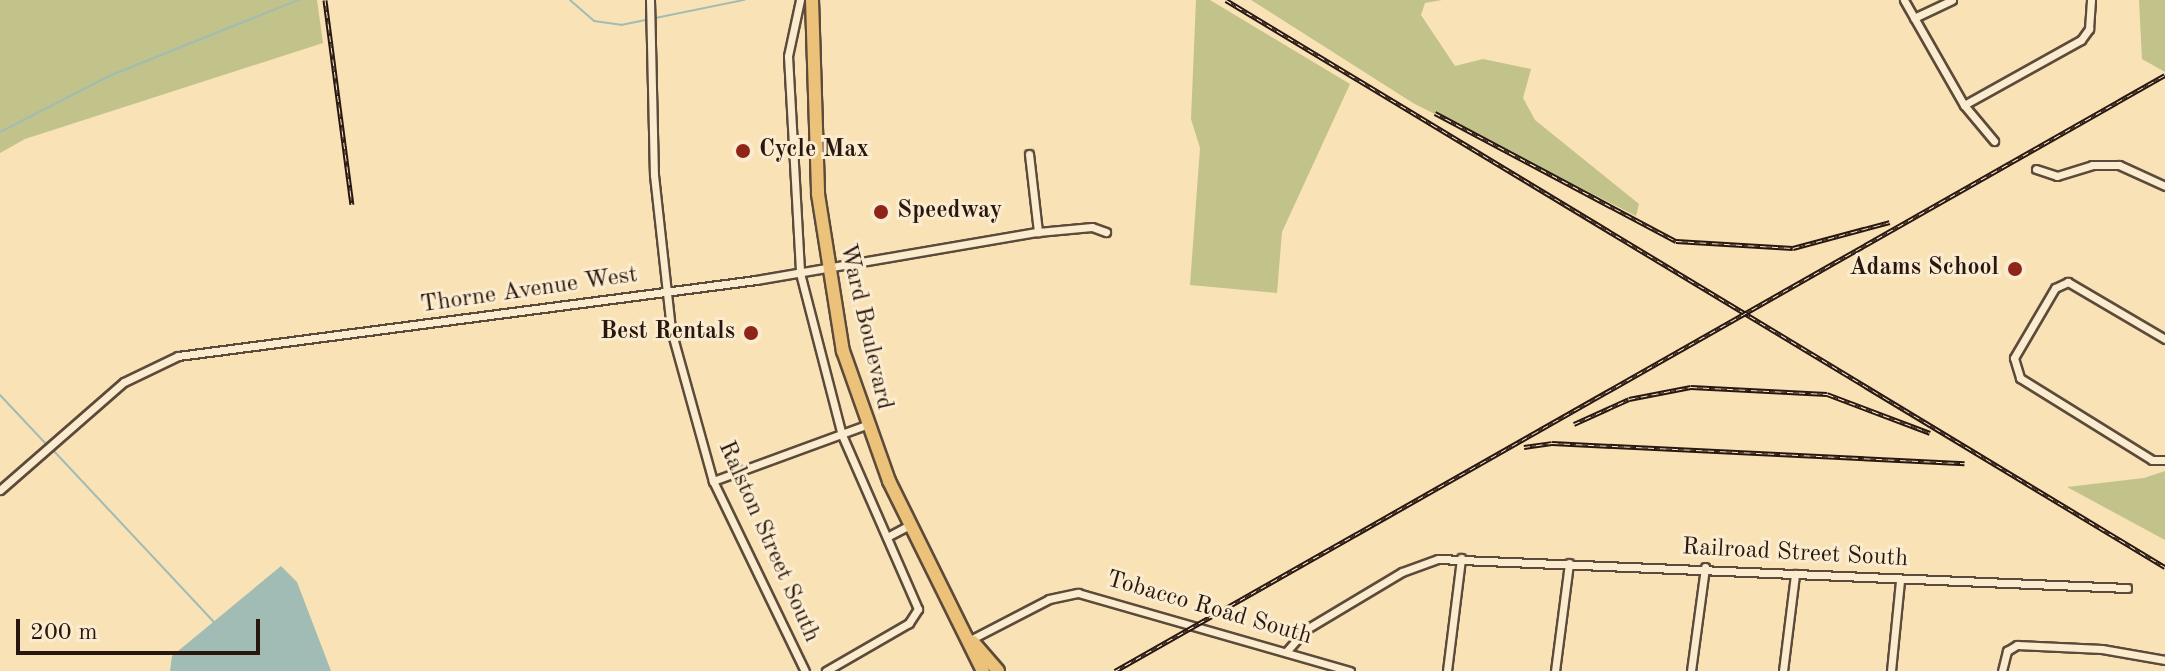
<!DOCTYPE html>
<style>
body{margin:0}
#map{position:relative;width:2165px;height:671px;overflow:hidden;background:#f9e2b5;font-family:"Old Standard TT",serif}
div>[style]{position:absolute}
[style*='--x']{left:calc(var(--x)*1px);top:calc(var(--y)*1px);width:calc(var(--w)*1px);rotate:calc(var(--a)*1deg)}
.green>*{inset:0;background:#c2c28b}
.water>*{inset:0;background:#a0bcb5}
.stream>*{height:2px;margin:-1px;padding:0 1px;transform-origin:1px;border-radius:1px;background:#a0bcb5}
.roads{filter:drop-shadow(2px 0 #5c4a3a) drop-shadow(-2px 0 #5c4a3a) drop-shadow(0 2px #5c4a3a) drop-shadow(0 -2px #5c4a3a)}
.minor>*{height:7px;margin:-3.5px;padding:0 3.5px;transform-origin:3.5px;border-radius:3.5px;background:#fbeccf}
.trunk>*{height:12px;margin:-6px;padding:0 6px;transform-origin:6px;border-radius:6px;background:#ecc17a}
.rail>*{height:5px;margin-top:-2.5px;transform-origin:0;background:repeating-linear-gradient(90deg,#fbeccf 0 6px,#281711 0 12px);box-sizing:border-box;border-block:2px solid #281711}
.dots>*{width:22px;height:22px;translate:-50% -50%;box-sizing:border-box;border:4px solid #fbeccf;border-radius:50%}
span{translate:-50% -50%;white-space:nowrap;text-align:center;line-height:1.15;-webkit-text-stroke:6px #fbeccf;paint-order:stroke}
.poi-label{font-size:24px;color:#281711;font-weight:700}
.left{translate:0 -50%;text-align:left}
.right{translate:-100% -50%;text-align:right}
.street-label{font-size:24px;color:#281711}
.scale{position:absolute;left:16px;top:619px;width:244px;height:36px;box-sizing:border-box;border:4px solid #281711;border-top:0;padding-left:10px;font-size:24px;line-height:28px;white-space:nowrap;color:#281711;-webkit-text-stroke:6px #fbeccf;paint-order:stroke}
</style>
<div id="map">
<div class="green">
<i style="clip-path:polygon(0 0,317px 0,323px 43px,25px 139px,0 153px)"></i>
<i style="clip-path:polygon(1196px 0,1210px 0,1350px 84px,1282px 232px,1277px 293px,1190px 285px,1200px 148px,1191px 119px)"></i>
<i style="clip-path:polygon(1251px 0,1442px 0,1425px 3px,1421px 15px,1455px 66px,1483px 59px,1531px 69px,1523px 98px,1535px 120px,1639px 204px,1636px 216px,1413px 103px)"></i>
<i style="clip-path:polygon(2139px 0,2165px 0,2165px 72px,2142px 59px)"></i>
<i style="clip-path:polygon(2165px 471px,2165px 540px,2067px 487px,2144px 478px)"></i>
</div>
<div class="water">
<i style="clip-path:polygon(281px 566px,297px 582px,331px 671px,170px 671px,172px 656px)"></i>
</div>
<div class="stream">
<i style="--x:570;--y:0;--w:32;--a:41"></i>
<i style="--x:594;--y:21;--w:27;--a:8"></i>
<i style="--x:621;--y:25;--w:126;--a:-11.5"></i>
<i style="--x:0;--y:132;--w:123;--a:-27.2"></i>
<i style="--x:109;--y:76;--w:204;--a:-21.9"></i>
<i style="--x:0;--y:395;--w:69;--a:46.8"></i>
<i style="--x:52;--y:449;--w:237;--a:46.9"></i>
</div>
<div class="roads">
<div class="minor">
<i style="--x:650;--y:0;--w:175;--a:88.7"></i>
<i style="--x:654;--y:175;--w:156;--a:83.7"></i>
<i style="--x:671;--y:330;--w:157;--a:74.5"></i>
<i style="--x:713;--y:481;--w:211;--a:64.2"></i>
<i style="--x:800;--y:0;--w:57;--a:102.1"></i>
<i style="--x:788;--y:56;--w:217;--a:86.8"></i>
<i style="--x:800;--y:273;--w:167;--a:75.5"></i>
<i style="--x:842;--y:435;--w:190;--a:66.4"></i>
<i style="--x:918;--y:609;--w:17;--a:123"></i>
<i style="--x:909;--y:623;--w:96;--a:150"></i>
<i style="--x:1904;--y:0;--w:121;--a:60.3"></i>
<i style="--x:1964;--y:105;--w:47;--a:50.2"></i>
<i style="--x:1914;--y:18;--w:42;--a:-25.3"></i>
<i style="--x:1964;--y:105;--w:134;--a:-29.1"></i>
<i style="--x:2081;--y:40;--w:14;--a:-54"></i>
<i style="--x:2089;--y:29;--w:29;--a:-86"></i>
<i style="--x:1029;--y:154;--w:79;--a:83.4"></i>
<i style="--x:2036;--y:169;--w:22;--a:18"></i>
<i style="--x:2057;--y:176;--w:37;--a:-17"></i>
<i style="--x:2092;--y:165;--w:27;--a:0"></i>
<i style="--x:2119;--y:165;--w:51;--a:24.5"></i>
<i style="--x:2165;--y:339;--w:113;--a:-149.6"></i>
<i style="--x:2068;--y:282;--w:14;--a:155"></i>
<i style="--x:2055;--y:288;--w:81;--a:120.4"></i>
<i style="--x:2014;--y:358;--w:21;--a:73"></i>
<i style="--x:2020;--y:378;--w:155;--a:31.8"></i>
<i style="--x:2152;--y:460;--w:13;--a:0"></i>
<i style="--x:713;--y:481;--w:163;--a:-20.1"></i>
<i style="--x:0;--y:490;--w:164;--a:-41.1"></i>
<i style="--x:124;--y:382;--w:60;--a:-25.7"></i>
<i style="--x:178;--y:356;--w:583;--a:-7.49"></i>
<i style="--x:756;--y:280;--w:286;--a:-9.7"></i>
<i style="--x:1038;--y:232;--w:54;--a:-5.3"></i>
<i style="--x:1092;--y:227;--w:15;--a:20"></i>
<i style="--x:887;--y:537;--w:26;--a:-28"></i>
<i style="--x:970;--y:640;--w:89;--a:-27.4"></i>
<i style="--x:1049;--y:599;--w:30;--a:-12"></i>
<i style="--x:1078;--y:593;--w:283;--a:16"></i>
<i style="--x:1286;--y:652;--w:29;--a:-49"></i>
<i style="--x:1305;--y:630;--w:113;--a:-30.9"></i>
<i style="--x:1402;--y:572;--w:38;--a:-20"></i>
<i style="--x:1438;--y:559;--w:690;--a:2.41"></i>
<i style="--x:1447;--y:671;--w:114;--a:-82.9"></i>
<i style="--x:1555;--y:671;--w:109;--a:-82.6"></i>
<i style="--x:1691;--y:671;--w:105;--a:-82.3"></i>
<i style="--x:1783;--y:671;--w:98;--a:-82.9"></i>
<i style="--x:1891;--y:671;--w:90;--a:-84.3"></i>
<i style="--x:2002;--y:671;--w:21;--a:-76"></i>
<i style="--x:2007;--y:651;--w:12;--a:-31"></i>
<i style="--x:2017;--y:645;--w:85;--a:2.7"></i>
<i style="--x:2102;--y:649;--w:64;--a:9.9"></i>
</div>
<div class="trunk">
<i style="--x:812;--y:0;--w:194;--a:88.2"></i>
<i style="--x:818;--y:194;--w:159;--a:81"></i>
<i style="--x:843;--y:351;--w:138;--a:70.5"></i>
<i style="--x:889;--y:481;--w:212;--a:63.7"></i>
<i style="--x:973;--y:642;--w:38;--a:49"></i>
</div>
</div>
<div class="rail">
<i style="--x:325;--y:0;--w:206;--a:82.5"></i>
<i style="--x:1226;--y:0;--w:1097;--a:31.13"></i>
<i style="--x:1435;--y:113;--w:273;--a:28"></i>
<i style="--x:1676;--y:241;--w:117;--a:3.4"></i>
<i style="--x:1793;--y:248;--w:100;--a:-15"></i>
<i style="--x:1574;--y:424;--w:60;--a:-24.4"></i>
<i style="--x:1629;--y:399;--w:63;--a:-11"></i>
<i style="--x:1691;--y:387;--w:136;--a:2.9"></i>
<i style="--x:1827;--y:394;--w:110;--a:20.7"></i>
<i style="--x:1524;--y:447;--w:28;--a:-8"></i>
<i style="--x:1552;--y:443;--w:413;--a:2.8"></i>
<i style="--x:1115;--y:671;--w:1207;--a:-29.58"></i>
</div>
<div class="dots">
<i style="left:743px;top:151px;background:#8f2418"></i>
<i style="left:881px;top:212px;background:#8f2418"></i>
<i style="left:2015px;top:269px;background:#8f2418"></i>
<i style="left:751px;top:333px;background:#8f2418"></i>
</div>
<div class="poi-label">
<span class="left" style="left:759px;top:151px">Cycle Max</span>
<span class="left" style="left:897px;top:212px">Speedway</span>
<span class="right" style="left:1999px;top:269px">Adams School</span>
<span class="right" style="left:735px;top:333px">Best Rentals</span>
</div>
<div class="street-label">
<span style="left:529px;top:291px;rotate:-8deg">Thorne Avenue West</span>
<span style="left:865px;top:327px;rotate:77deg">Ward Boulevard</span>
<span style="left:768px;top:542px;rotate:66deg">Ralston Street South</span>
<span style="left:1795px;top:554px;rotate:3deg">Railroad Street South</span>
<span style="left:1209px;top:609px;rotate:16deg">Tobacco Road South</span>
</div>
<div class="scale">200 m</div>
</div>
